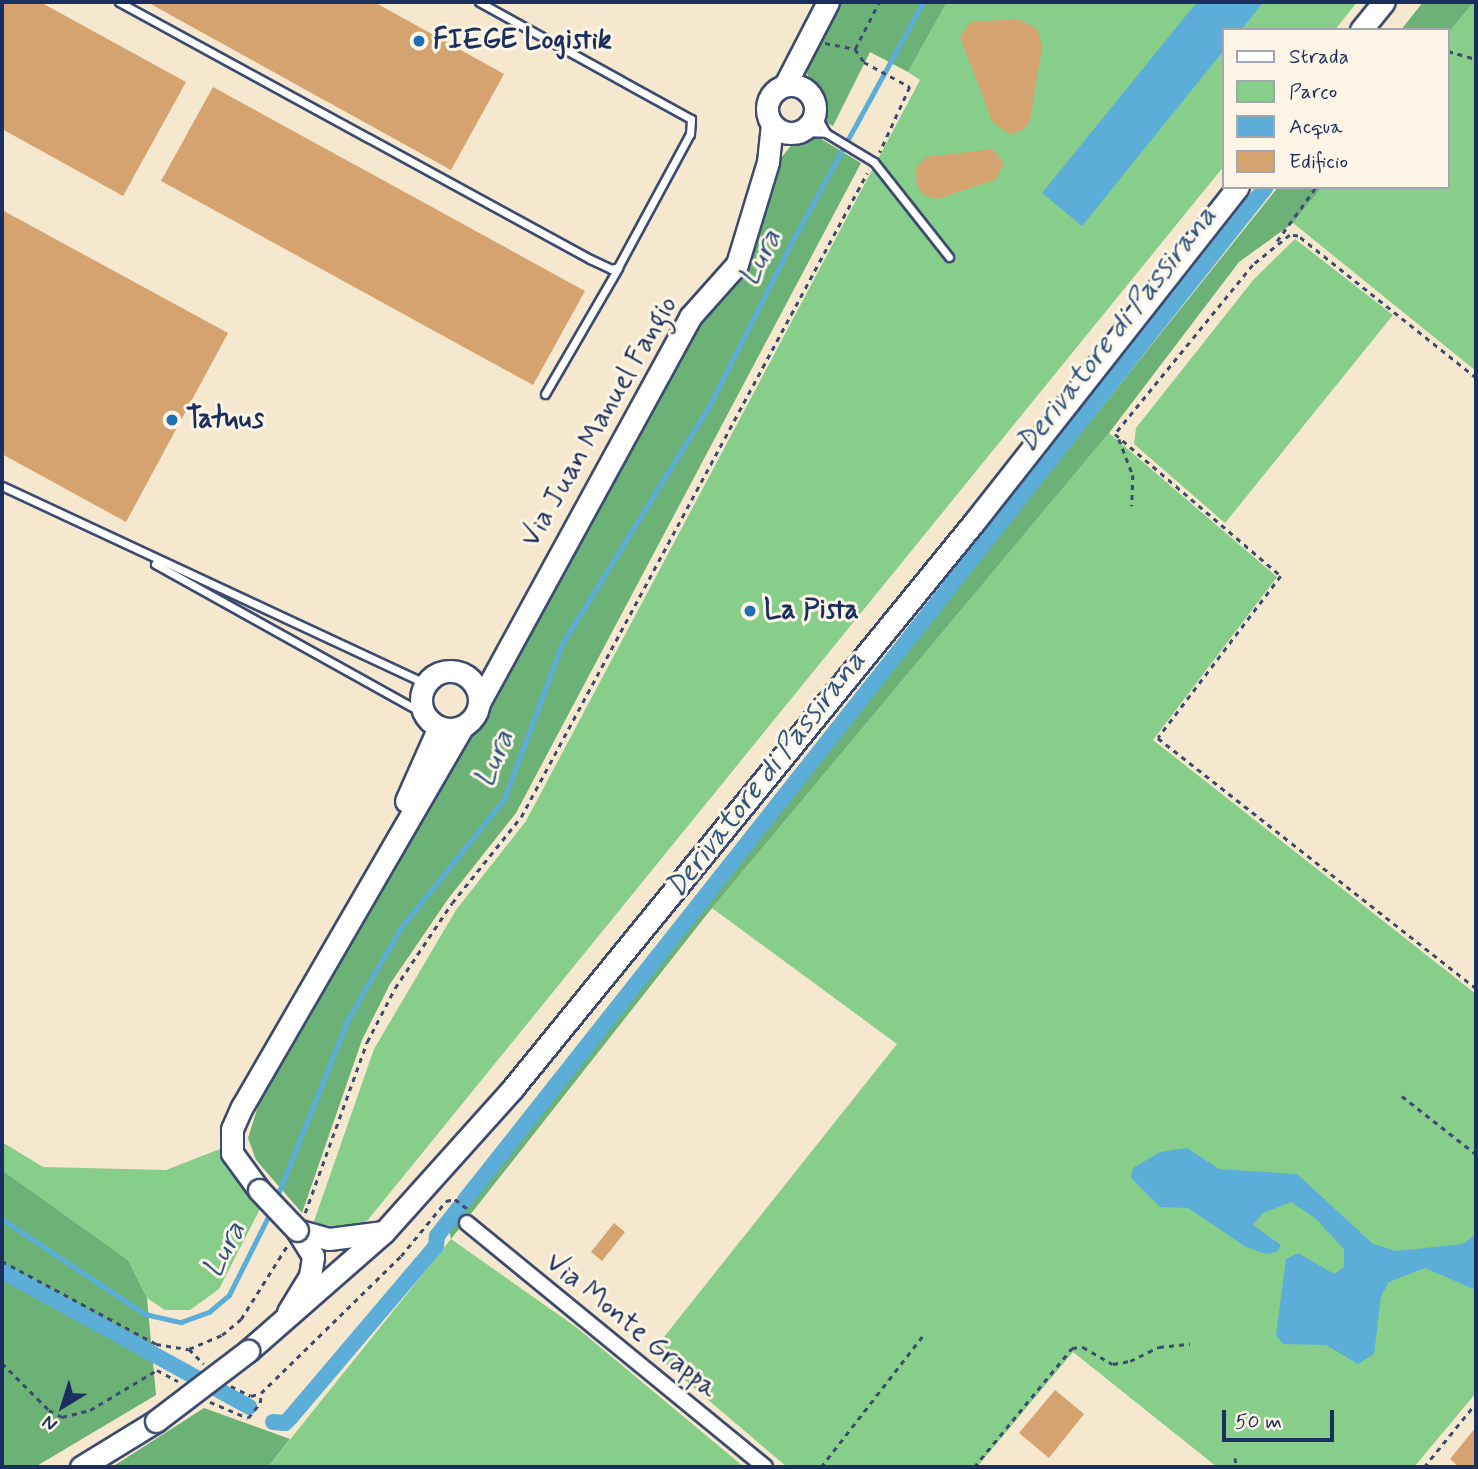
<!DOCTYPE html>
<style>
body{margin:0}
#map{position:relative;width:1478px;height:1469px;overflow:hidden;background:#f5e8ce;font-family:Mynerve,sans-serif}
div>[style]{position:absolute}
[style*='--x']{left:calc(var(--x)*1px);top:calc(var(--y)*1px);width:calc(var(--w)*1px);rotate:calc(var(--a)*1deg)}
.green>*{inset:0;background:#86ce89}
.forest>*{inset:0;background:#6cb175}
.water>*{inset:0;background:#5cadd7}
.stream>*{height:4.5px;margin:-2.25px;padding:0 2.25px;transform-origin:2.25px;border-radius:2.25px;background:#5cadd7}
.canal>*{height:16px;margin:-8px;padding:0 8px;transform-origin:8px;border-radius:8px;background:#5cadd7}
.building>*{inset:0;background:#d5a36f}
.path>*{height:2.5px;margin-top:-1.25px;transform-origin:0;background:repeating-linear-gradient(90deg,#3c4b6f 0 5px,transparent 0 10px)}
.roads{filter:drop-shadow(2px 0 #3c4b6f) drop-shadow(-2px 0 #3c4b6f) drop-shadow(0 2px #3c4b6f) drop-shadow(0 -2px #3c4b6f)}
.lane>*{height:7px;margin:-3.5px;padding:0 3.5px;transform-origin:3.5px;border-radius:3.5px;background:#fff}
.street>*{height:14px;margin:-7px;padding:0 7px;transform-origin:7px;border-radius:7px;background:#fff}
.secondary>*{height:21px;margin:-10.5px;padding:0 10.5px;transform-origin:10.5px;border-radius:10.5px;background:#fff}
.secondary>.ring{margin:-10.5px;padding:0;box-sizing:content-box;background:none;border:21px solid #fff;border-radius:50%}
.bridges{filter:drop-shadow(2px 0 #3c4b6f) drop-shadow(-2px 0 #3c4b6f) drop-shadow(0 2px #3c4b6f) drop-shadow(0 -2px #3c4b6f)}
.secondary-bridge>*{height:21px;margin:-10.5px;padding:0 10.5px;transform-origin:10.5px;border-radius:10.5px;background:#fff}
.dots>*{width:19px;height:19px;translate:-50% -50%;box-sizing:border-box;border:4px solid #fcf5e5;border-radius:50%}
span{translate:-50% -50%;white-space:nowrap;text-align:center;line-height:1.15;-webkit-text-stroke:6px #fcf5e5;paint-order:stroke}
.poi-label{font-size:28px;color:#1b2f5e;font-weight:700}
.left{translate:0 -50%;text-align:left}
.street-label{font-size:28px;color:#1b2f5e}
.water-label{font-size:30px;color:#2e5582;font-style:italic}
.frame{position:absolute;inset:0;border:4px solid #1b2f5e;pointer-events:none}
.legend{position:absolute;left:1222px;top:28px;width:228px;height:161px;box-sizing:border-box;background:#fcf5e5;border:2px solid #a2a6af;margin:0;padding:9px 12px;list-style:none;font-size:21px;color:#1b2f5e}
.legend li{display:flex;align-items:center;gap:14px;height:35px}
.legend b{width:35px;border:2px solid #a2a6af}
.north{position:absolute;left:28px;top:1371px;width:70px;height:70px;-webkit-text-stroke:5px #fcf5e5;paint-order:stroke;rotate:218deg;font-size:19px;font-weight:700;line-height:28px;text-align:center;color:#1b2f5e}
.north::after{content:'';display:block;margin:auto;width:24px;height:32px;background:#1b2f5e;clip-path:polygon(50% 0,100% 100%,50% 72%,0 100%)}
.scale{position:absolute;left:1222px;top:1410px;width:112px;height:32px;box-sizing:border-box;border:4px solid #1b2f5e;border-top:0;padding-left:9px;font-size:21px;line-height:24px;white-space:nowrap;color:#1b2f5e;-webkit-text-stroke:5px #fcf5e5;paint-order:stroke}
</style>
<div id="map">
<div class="green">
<i style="clip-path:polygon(947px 2px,1357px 2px,1335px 30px,1224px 30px,1224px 166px,367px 1221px,353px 1228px,313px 1224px,374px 1049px,456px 910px,526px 821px,920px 80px,908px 72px)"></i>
<i style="clip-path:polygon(1474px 2px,1476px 2px,1476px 371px,1293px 223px,1322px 187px,1448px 187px,1448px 33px)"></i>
<i style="clip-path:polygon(1295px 239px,1393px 315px,1225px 523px,1134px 444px,1136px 428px,1254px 279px)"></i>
<i style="clip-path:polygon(1109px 433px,1277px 577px,1153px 740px,1476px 994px,1476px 1393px,1414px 1467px,1217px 1467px,1073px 1352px,977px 1467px,787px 1467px,652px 1352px,897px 1044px,712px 908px)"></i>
<i style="clip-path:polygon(2px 1142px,43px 1167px,166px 1170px,220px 1149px,261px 1207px,219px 1289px,190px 1310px,165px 1310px,147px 1298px,128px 1260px,2px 1170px)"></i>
<i style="clip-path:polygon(451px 1239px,576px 1327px,744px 1467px,268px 1467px)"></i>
</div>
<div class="forest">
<i style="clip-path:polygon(836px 2px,947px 2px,908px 72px,870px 52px,833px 126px,821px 120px,821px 100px,807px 74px,810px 55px)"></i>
<i style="clip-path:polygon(1423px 2px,1474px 2px,1448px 33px,1401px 30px)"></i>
<i style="clip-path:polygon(813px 134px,861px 163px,516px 813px,448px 899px,390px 984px,362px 1040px,302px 1213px,256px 1160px,248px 1138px,264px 1087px,311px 1011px,380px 875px,418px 827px,420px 815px,707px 303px,775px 165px,799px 136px)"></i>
<i style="clip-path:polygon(1278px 187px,1322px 187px,1293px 223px,1239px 262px,1109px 433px,712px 908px,451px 1239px,448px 1224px)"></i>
<i style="clip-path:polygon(2px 1170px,128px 1260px,147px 1298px,156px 1395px,35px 1467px,2px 1467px)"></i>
<i style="clip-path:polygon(204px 1408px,290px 1439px,268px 1467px,112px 1467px)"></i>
</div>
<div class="water">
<i style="clip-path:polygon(1197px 2px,1262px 4px,1241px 30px,1224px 30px,1224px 50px,1082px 226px,1042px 193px)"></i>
<i style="clip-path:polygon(1187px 1148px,1219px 1169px,1297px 1174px,1373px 1244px,1396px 1251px,1463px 1244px,1476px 1234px,1476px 1290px,1425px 1268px,1389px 1282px,1381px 1296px,1374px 1354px,1358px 1364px,1326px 1345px,1283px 1344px,1276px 1335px,1286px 1259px,1298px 1253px,1334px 1274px,1344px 1267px,1344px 1249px,1315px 1218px,1291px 1202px,1263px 1213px,1253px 1225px,1281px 1245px,1277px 1252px,1266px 1254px,1246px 1247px,1188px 1208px,1160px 1207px,1131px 1178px,1133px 1168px,1160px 1152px)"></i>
</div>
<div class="stream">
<i style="--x:276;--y:1199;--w:194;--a:-68.2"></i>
<i style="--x:348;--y:1019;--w:104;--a:-60"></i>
<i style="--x:400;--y:929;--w:166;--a:-51.3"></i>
<i style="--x:504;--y:799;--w:165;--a:-69.5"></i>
<i style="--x:562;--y:644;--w:282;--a:-58.3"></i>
<i style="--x:710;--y:404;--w:186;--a:-63.2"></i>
<i style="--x:794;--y:238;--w:269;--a:-61.3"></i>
<i style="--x:2;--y:1219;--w:172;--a:33.6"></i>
<i style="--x:145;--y:1314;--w:37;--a:13"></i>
<i style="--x:181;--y:1322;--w:30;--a:-20"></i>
<i style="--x:209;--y:1312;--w:26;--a:-40"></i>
<i style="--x:229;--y:1295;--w:94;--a:-63.4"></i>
</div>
<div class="canal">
<i style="--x:465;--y:1200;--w:1291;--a:-51.67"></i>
<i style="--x:2;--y:1271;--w:282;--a:28.8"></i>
<i style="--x:273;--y:1422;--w:12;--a:5"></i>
<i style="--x:285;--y:1423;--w:8;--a:-45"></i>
<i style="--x:291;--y:1417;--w:224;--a:-49.7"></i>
<i style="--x:436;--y:1246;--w:10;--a:-84"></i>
<i style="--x:437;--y:1236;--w:36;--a:-52"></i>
</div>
<div class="building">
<i style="clip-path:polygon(2px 2px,40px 2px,186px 82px,123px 196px,2px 129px)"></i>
<i style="clip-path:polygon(147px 2px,374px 2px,504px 74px,451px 170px)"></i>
<i style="clip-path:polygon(1019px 19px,1037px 29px,1042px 46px,1030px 121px,1023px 130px,1010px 134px,993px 123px,960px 37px,971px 22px)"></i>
<i style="clip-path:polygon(213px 87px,585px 291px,533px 385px,161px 181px)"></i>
<i style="clip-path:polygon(993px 149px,1004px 164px,995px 180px,937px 199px,924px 195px,917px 186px,916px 168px,926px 157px)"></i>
<i style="clip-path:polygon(2px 210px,228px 333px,126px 522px,2px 454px)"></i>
<i style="clip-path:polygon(614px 1223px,625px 1232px,602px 1261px,591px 1252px)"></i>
<i style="clip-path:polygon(1055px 1390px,1084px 1414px,1049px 1458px,1019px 1433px)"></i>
<i style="clip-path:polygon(1476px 1427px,1476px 1467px,1459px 1467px,1450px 1459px)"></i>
</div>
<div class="path">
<i style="--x:825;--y:43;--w:31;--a:11"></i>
<i style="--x:855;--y:49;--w:16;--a:55"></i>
<i style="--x:864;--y:62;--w:52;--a:28.5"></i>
<i style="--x:910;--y:87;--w:72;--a:114.8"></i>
<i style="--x:855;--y:49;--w:53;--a:-62.9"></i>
<i style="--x:1448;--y:51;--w:29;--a:16"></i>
<i style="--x:1277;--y:241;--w:67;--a:-54.2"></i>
<i style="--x:1476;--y:378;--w:228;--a:-141.4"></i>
<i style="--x:1298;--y:236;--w:8;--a:-173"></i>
<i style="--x:1290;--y:235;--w:48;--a:141"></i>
<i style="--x:1253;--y:265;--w:218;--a:129.2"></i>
<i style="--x:1115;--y:434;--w:218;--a:40.5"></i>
<i style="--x:1281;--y:576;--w:203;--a:127.2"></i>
<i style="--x:1158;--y:738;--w:405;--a:38.2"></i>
<i style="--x:1119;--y:439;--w:39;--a:69"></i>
<i style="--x:1133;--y:475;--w:31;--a:92"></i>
<i style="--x:1402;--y:1096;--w:94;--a:38.1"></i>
<i style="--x:305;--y:1213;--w:182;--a:-70.1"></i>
<i style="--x:367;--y:1042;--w:61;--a:-62.6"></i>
<i style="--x:395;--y:988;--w:102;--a:-56.2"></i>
<i style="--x:452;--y:903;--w:110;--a:-51.3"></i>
<i style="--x:521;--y:817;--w:731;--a:-61.75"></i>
<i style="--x:2;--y:1261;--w:175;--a:28.3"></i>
<i style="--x:156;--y:1344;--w:33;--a:9"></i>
<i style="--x:189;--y:1349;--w:36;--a:-23"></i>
<i style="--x:222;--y:1335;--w:25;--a:-40"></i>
<i style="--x:241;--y:1319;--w:86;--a:-57.8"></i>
<i style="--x:189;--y:1349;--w:21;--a:45"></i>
<i style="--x:2;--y:1363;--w:66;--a:45"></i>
<i style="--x:49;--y:1410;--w:15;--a:28"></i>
<i style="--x:62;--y:1417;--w:29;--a:-14"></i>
<i style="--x:90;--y:1410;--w:78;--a:-30.8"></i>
<i style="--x:157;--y:1370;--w:24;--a:28"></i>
<i style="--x:231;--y:1386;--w:22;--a:27"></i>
<i style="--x:251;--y:1396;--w:10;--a:-17"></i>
<i style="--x:261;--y:1393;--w:196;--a:-44.4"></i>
<i style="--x:401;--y:1256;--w:71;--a:-50.7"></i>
<i style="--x:446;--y:1201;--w:9;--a:-13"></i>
<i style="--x:455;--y:1199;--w:16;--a:38"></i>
<i style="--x:210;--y:1402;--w:41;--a:22.8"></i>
<i style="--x:248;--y:1418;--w:19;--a:-51"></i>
<i style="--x:260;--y:1403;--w:8;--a:-83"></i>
<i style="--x:1235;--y:1458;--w:9;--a:77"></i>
<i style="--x:821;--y:1467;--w:165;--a:-52.2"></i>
<i style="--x:974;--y:1467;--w:154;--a:-50.5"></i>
<i style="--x:1072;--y:1348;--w:11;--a:-5"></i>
<i style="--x:1083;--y:1347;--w:34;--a:30"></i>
<i style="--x:1113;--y:1364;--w:17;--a:-10"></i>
<i style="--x:1130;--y:1361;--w:32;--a:-26"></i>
<i style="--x:1159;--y:1347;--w:31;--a:-6"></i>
<i style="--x:1424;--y:1467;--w:82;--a:-50.9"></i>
</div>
<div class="roads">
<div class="lane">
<i style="--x:119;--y:2;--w:537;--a:28.62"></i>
<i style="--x:590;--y:259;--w:23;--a:25"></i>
<i style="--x:611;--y:269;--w:7;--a:-16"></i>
<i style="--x:618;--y:267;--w:151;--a:-61.6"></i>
<i style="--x:690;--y:134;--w:15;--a:-86"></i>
<i style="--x:691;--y:119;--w:242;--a:-151.1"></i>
<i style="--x:815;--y:113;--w:23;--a:61"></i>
<i style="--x:802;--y:132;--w:24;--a:2"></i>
<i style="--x:826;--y:133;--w:56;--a:31.1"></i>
<i style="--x:874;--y:162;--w:121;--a:51.7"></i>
<i style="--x:545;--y:394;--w:146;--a:-59.9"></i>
<i style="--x:2;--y:486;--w:468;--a:25"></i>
<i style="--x:155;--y:564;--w:309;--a:29.1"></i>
</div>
<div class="street">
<i style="--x:467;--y:1223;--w:385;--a:39.3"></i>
</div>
<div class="secondary">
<i style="--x:1361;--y:30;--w:36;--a:-51"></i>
<i class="ring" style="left:767px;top:85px;width:27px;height:27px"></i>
<i style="--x:785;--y:85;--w:93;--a:-62.6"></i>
<i class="ring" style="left:421px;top:671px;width:37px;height:37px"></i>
<i style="--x:480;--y:701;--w:438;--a:-61.3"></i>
<i style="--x:690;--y:317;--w:71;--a:-48.4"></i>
<i style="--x:737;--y:264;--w:107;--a:-73.1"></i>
<i style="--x:768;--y:162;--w:37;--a:-84"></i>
<i style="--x:406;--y:801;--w:81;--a:-66"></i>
<i style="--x:259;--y:1190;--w:46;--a:-126.1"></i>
<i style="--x:232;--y:1153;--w:24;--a:-90"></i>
<i style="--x:232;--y:1129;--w:24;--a:-66"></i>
<i style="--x:242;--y:1107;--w:439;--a:-59.9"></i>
<i style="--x:297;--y:1230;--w:33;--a:16"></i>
<i style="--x:329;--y:1239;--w:55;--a:-7.3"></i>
<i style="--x:288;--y:1312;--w:42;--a:-58.6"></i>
<i style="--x:310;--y:1276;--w:20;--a:-81"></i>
<i style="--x:313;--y:1256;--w:31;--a:-122"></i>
<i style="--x:248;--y:1351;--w:181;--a:-41.2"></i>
<i style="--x:384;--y:1232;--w:193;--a:-48.1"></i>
<i style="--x:513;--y:1088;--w:731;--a:-50.83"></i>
<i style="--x:975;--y:521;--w:425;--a:-51.8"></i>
<i style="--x:81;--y:1467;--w:88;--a:-31.5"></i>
</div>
</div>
<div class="bridges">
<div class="secondary-bridge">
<i style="--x:259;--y:1190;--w:55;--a:46.5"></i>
<i style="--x:156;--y:1421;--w:116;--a:-37.3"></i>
</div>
</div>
<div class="dots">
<i style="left:419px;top:41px;background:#1f6fb2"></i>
<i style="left:172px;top:420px;background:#1f6fb2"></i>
<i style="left:750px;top:611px;background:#1f6fb2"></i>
</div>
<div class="poi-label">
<span class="left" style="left:433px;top:41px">FIEGE Logistik</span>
<span class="left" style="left:186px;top:420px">Tatuus</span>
<span class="left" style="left:764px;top:611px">La Pista</span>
</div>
<div class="street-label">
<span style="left:600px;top:422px;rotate:-60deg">Via Juan Manuel Fangio</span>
<span style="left:631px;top:1326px;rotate:39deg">Via Monte Grappa</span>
</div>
<div class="water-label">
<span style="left:761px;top:258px;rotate:-63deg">Lura</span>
<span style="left:1117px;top:330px;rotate:-52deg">Derivatore di Passirana</span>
<span style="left:495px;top:759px;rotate:-67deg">Lura</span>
<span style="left:766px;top:775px;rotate:-52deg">Derivatore di Passirana</span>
<span style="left:225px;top:1250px;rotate:-62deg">Lura</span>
</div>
<div class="frame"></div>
<ul class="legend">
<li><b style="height:9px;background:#fff"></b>Strada</li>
<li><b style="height:19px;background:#86ce89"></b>Parco</li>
<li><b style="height:19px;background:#5cadd7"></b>Acqua</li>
<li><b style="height:19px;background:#d5a36f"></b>Edificio</li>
</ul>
<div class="north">N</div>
<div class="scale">50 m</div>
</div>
